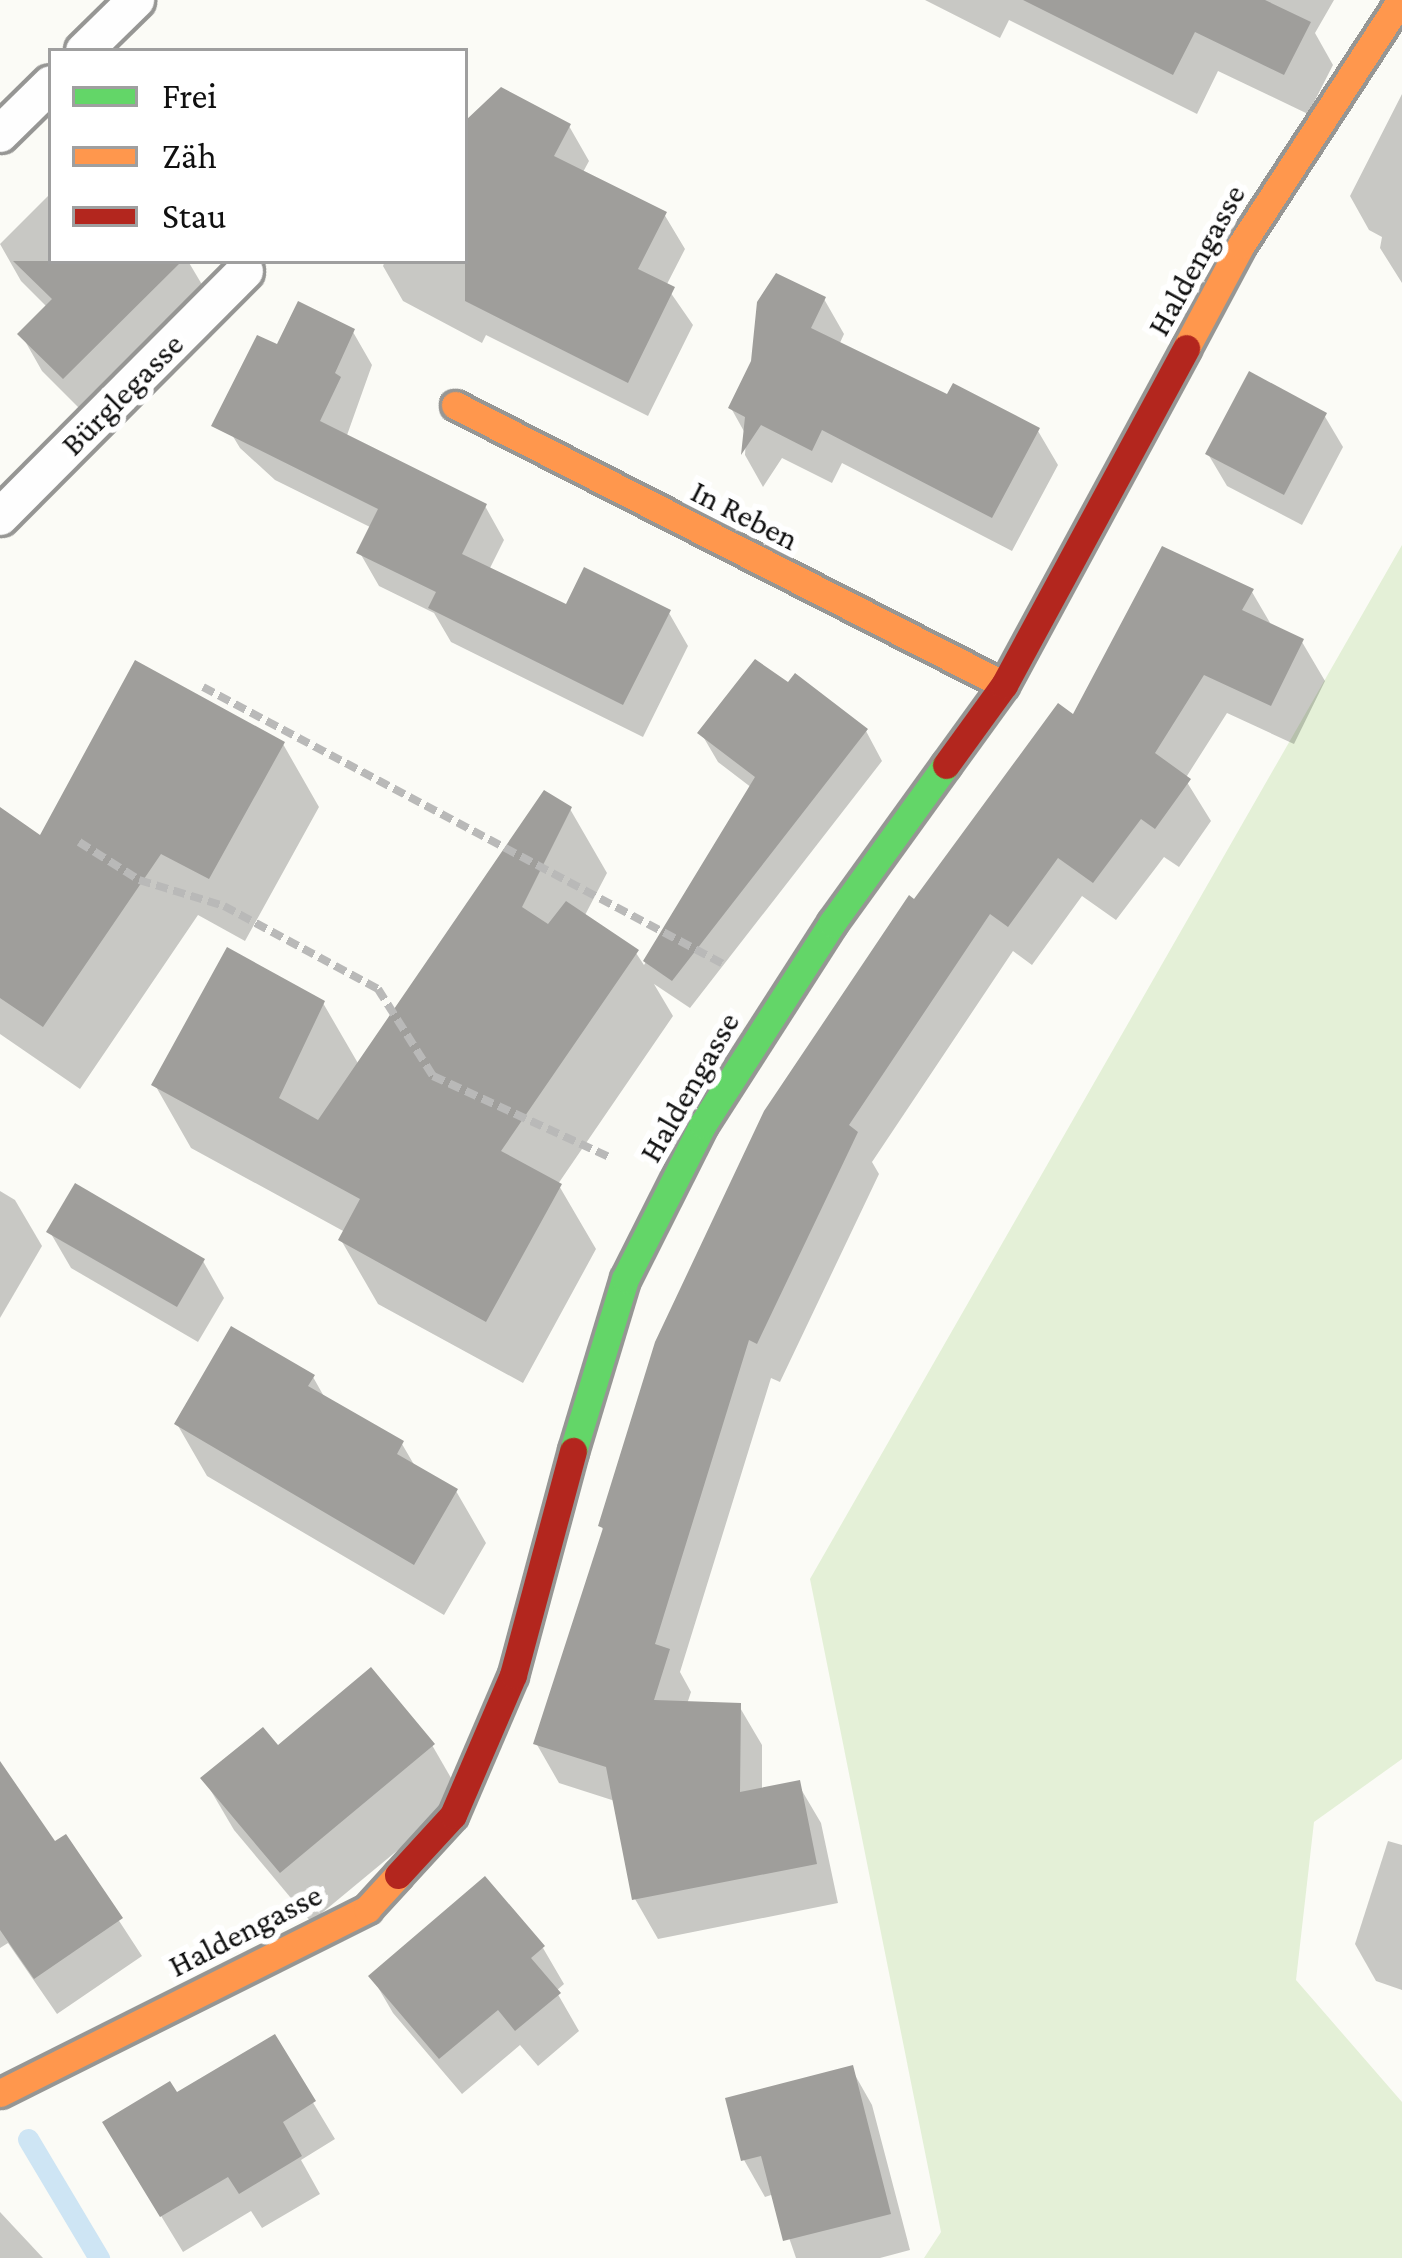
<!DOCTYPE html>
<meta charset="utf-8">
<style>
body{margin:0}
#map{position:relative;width:1402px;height:2258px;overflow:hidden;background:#fbfbf6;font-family:"Crimson Pro",serif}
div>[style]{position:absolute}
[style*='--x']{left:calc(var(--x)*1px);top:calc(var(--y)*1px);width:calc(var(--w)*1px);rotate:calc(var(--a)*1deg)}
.green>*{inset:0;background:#e4f0d7}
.shadow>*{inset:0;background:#0003}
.stream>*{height:21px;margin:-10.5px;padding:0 10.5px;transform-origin:10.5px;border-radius:10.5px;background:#cee5f4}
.building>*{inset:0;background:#9f9e9b}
.path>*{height:8px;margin-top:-4px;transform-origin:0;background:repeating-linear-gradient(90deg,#b9b9b8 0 12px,transparent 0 18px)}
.roads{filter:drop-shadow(3px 0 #969694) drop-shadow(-3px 0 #969694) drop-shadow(0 3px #969694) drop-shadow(0 -3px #969694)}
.lane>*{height:36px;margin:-18px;padding:0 18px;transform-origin:18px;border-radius:18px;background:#fefefe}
.fast>*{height:27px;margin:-13.5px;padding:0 13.5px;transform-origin:13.5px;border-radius:13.5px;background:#63d668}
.slow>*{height:27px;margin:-13.5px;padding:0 13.5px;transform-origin:13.5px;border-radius:13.5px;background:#ff974d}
.jam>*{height:27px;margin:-13.5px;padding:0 13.5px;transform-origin:13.5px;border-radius:13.5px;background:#b3261e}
span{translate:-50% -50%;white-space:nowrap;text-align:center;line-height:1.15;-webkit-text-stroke:12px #fff;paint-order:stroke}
.street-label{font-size:33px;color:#101010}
.legend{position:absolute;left:48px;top:48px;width:420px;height:216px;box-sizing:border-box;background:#fff;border:3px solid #9f9f9f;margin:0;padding:15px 21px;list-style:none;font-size:36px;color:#101010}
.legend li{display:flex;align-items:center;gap:24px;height:60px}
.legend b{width:60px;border:3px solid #9f9f9f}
</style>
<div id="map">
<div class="green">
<i style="clip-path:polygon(1402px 545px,1402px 1759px,1314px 1822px,1296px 1980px,1402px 2102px,1402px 2258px,924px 2258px,941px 2232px,810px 1579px)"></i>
</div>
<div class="shadow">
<i style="clip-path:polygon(925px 0,1334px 0,1315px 33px,1333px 65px,1308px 114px,1218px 71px,1197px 114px,1009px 20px,1000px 38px)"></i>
<i style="clip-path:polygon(1402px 94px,1402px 283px,1380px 248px,1382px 237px,1369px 230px,1350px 196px)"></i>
<i style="clip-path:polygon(465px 125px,569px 126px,589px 161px,582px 174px,664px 214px,685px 249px,666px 286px,693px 325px,648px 416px,486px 335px,482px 343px,403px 301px,383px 266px,385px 261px,465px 261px)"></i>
<i style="clip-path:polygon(51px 193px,51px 261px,188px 261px,207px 293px,85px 414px,42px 371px,21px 334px,48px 308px,21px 281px,0 244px)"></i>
<i style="clip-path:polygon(824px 299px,844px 334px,839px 345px,948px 398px,1038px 431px,1058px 465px,1012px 551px,842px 463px,832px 483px,782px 458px,763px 487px,745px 455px,746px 435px,731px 408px)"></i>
<i style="clip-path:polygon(353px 332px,372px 365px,346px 438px,485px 506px,504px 540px,489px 570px,567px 608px,669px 613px,688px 646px,643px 737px,451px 642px,434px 613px,379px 586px,360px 553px,372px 528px,275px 480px,240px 448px,220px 415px,278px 348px)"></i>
<i style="clip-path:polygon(1324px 415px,1343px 447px,1302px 525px,1227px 486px,1208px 454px)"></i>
<i style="clip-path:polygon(1252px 592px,1273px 628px,1302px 642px,1325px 681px,1294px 744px,1227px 713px,1185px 779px,1211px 821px,1179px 867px,1164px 857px,1116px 920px,1082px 896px,1032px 965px,1013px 951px,872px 1162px,879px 1174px,780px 1382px,771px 1378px,680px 1672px,691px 1692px,687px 1704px,739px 1706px,762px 1745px,762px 1791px,798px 1784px,821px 1823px,838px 1903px,658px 1939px,635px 1899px,615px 1801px,559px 1783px,536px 1743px,605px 1533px,601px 1526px,915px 903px,1074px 719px)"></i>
<i style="clip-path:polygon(866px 731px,882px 761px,690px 1008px,654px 984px,673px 1016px,558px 1184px,596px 1249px,523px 1383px,378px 1304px,341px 1240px,345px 1232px,191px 1148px,155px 1085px,323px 1003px,359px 1065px,570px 809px,607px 873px,584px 917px,636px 953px,644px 965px,752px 788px,718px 762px,701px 733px)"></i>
<i style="clip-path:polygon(283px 744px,319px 807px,245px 941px,198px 915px,80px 1089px,0 1034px,0 811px,41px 839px)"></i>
<i style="clip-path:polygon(0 1191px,15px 1200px,42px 1246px,0 1318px)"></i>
<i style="clip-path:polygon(50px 1232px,203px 1261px,224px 1298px,198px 1342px,71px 1268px)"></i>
<i style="clip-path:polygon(313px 1377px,326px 1400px,402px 1444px,416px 1468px,456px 1491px,486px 1543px,444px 1615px,207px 1476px,177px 1424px)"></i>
<i style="clip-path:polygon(432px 1745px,462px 1797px,311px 1922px,234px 1830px,204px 1779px,278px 1749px)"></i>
<i style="clip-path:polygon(0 1832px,54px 1846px,65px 1838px,142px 1956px,57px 2014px,8px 1943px,0 1948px)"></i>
<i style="clip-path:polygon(1388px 1841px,1402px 1845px,1402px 1990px,1376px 1981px,1355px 1944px)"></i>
<i style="clip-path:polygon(543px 1948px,564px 1984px,556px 1991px,579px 2031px,538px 2066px,520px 2045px,462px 2094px,393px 2013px,372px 1977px)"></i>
<i style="clip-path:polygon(274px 2038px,335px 2139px,301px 2160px,320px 2194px,262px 2228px,251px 2211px,183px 2252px,127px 2160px,176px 2097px)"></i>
<i style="clip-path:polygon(851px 2068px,872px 2105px,910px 2250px,880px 2258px,796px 2258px,774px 2194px,765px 2197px,744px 2160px)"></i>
<i style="clip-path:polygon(0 2212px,43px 2258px,0 2258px)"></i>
</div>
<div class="stream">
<i style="--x:28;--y:2139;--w:139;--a:59.2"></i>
</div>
<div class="building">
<i style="clip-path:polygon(1023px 0,1265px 0,1311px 22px,1284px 75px,1195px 32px,1173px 75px)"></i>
<i style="clip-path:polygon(501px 87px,571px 124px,554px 156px,667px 212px,638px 269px,675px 287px,628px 383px,465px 301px,465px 121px)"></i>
<i style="clip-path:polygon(13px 261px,182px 261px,63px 379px,17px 334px,52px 299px)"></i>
<i style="clip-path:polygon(776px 273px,826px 297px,811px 328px,947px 394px,953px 383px,1040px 428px,992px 518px,822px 430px,812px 451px,761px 425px,741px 455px,745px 417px,728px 408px,751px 361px,757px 302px)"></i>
<i style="clip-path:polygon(298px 301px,355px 329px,335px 373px,341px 377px,320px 421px,487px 504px,462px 554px,566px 604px,584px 567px,671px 610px,623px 705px,428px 608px,436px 592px,356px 553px,378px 509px,211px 426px,257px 335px,277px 344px)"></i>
<i style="clip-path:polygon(1249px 371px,1327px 413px,1284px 495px,1205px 454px)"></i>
<i style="clip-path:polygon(1162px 546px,1254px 589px,1242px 610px,1304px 639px,1271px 706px,1204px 675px,1155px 753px,1191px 779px,1155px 829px,1141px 819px,1093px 883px,1058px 858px,1008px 927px,990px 914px,849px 1125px,858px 1132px,757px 1344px,749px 1340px,655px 1644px,670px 1649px,654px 1700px,741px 1703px,740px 1792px,800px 1780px,817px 1864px,632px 1900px,606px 1767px,533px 1744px,603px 1528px,598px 1526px,655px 1342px,764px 1111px,909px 895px,914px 899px,1058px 703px,1073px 714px)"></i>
<i style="clip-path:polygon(755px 659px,788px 682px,795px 673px,868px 729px,672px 981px,643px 961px,755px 777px,697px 733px)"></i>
<i style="clip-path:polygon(135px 660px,285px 742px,209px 879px,161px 854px,43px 1027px,0 998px,0 807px,40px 835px)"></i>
<i style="clip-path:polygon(544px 790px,572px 807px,522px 907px,548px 924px,566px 901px,639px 950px,501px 1151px,562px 1184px,486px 1322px,338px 1240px,360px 1199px,151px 1085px,227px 947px,325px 1001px,279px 1098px,318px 1120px)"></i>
<i style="clip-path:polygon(75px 1183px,205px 1259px,177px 1307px,46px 1232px)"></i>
<i style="clip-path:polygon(231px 1326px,315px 1375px,308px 1386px,404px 1441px,397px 1454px,458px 1489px,414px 1565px,174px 1424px)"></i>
<i style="clip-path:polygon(371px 1667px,435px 1744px,280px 1873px,200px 1778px,263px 1727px,278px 1745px)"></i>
<i style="clip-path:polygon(0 1761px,55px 1841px,66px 1834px,123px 1918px,34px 1979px,0 1930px)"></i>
<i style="clip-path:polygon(485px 1876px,545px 1946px,531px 1958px,561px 1993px,515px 2031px,498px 2010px,439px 2059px,368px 1976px)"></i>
<i style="clip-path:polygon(275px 2034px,316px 2101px,283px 2122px,302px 2156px,239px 2194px,228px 2177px,160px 2217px,102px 2122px,170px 2081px,177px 2092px)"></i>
<i style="clip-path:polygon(853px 2065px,891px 2214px,783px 2241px,761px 2156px,741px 2161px,725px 2098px)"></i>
</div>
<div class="path">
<i style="--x:203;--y:687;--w:591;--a:28.04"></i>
<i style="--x:79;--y:842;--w:71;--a:32.3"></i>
<i style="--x:139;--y:880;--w:89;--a:17"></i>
<i style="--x:224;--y:906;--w:175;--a:28.3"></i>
<i style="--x:378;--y:989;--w:103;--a:57.7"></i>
<i style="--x:433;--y:1076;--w:196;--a:24.7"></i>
</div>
<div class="roads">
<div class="lane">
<i style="--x:84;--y:51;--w:73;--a:-44.4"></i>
<i style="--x:0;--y:134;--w:71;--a:-44.4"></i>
<i style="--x:0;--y:517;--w:347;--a:-45.1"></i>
</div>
<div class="fast">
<i style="--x:573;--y:1451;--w:180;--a:-73.2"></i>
<i style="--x:625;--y:1279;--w:174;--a:-63.3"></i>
<i style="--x:703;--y:1124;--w:239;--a:-57.3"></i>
<i style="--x:832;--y:923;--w:195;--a:-54.2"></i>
</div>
<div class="slow">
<i style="--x:1186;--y:348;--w:117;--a:-61.9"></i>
<i style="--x:1241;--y:245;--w:293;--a:-56.9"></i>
<i style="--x:455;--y:405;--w:616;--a:27.02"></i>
<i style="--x:0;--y:2093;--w:411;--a:-26.6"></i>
<i style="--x:367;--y:1909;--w:46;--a:-47.6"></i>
</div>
<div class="jam">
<i style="--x:946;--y:765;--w:99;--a:-54.1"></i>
<i style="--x:1004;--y:685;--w:383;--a:-61.6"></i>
<i style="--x:398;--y:1875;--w:81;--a:-47.5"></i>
<i style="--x:453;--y:1815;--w:152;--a:-66.8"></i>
<i style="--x:513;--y:1675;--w:232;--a:-75"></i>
</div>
</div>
<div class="street-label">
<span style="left:1196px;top:260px;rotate:-61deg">Haldengasse</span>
<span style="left:122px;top:394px;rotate:-45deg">Bürglegasse</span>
<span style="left:745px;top:515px;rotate:27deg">In Reben</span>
<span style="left:689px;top:1087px;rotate:-60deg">Haldengasse</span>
<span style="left:245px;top:1930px;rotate:-27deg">Haldengasse</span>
</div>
<ul class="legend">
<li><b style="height:15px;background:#63d668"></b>Frei</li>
<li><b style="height:15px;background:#ff974d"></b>Zäh</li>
<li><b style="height:15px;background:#b3261e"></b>Stau</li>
</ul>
</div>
